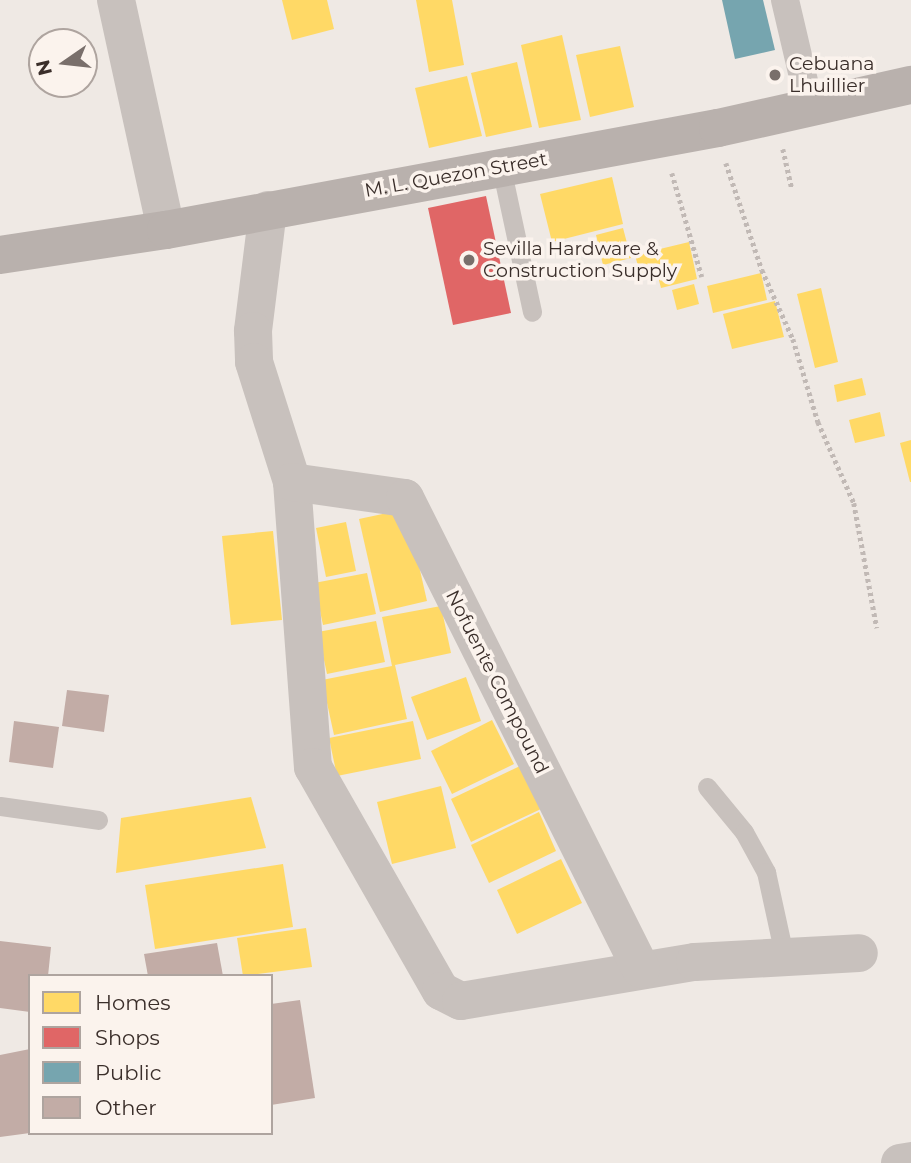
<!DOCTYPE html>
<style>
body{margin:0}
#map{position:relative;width:911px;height:1163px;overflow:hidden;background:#efe9e4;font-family:Montserrat,sans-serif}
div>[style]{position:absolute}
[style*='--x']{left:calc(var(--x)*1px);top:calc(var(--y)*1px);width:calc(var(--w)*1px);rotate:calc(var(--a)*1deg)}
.homes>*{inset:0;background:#ffd966}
.shops>*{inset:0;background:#e06666}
.public>*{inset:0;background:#76a5af}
.building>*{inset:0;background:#c2aca6}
.path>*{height:4.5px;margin-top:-2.25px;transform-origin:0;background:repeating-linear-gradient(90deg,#c1b9b5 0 3.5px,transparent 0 7px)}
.service>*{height:19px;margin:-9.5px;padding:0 9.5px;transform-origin:9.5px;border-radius:9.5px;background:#c8c1bd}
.pedestrian>*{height:28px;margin:-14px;padding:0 14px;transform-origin:14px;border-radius:14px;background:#c8c1bd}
.minor>*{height:38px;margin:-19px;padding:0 19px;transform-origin:19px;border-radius:19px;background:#c8c1bd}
.secondary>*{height:38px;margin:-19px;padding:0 19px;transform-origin:19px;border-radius:19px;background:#b9b1ad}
.dots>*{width:19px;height:19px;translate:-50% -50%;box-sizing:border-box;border:4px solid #fbf3ed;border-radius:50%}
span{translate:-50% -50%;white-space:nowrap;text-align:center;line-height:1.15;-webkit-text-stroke:7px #fbf3ed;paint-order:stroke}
.poi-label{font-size:19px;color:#3a2e2a}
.left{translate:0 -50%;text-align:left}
.street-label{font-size:19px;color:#3a2e2a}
.legend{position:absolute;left:28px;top:974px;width:245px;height:161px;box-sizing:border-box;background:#fbf3ed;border:2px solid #aea49f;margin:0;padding:9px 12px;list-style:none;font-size:21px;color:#3a2e2a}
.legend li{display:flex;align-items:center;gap:14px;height:35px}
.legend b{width:35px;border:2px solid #aea49f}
.north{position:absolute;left:28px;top:28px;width:70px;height:70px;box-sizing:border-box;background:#fbf3ed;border:2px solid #aea49f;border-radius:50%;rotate:256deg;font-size:19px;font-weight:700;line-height:28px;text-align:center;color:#3a2e2a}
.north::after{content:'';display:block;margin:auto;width:24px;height:32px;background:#796f6b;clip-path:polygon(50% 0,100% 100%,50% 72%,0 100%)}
</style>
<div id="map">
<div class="homes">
<i style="clip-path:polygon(282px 0,327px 0,334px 29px,292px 40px)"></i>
<i style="clip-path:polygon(416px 0,452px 0,464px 65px,429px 72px)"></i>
<i style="clip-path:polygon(562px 35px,581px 120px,539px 128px,521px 45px)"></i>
<i style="clip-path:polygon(620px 46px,634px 107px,590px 117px,576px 55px)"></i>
<i style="clip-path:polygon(517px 62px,532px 127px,486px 137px,471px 73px)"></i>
<i style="clip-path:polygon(467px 76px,482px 136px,429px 148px,415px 88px)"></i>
<i style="clip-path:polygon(612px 177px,623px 224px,552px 242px,540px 194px)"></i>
<i style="clip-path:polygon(623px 228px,631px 258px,603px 265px,596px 235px)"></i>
<i style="clip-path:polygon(689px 242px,697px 279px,661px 288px,657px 273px,641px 277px,635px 255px)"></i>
<i style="clip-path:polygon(761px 273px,767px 300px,713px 313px,707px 286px)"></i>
<i style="clip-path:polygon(694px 284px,699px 304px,677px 310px,672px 290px)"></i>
<i style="clip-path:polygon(821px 288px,838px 362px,815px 368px,797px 294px)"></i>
<i style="clip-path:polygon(775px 301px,784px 337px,732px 349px,723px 314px)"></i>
<i style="clip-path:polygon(862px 378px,866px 395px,837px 402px,834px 385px)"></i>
<i style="clip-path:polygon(880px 412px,885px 436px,855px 443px,849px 420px)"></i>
<i style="clip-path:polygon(911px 440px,911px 482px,910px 482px,900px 443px)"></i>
<i style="clip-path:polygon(406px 509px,427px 601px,380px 612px,359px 519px)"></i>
<i style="clip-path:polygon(346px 522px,356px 571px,326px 577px,316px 528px)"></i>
<i style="clip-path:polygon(273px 531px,282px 620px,231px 625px,222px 536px)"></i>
<i style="clip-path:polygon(367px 573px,376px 614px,323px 625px,314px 583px)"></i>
<i style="clip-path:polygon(441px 606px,451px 653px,395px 665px,407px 719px,334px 735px,322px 680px,392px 666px,382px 617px)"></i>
<i style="clip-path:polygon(376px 621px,385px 662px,327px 674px,318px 632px)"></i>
<i style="clip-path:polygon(466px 677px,481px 721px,427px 740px,411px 697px)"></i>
<i style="clip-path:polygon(492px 720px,514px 764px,452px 794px,431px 751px)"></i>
<i style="clip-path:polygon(413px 721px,421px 759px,337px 776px,329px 738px)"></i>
<i style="clip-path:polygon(520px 766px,541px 809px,471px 842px,451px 799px)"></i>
<i style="clip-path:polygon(441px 786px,456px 848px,392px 864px,377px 802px)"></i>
<i style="clip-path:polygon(251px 797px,266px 848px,116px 873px,121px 818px)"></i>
<i style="clip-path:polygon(539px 812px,556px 851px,489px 883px,471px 845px)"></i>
<i style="clip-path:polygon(561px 859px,582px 903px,517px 934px,497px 890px)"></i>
<i style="clip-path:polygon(283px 864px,293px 927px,155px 949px,145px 885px)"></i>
<i style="clip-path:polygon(306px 928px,312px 967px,243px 976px,237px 938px)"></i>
</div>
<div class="shops">
<i style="clip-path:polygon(486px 196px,511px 313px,453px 325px,428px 208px)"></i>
</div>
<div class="public">
<i style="clip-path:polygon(722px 0,763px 0,775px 50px,735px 59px)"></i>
</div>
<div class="building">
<i style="clip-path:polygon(67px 690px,109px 695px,104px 732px,62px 726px)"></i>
<i style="clip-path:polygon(14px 721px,59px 727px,53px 768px,9px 762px)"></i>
<i style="clip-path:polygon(0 941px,51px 947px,48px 976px,30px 976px,30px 1012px,0 1008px)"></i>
<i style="clip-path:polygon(217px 943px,223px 976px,148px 976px,144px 954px)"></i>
<i style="clip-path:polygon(300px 1000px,315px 1098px,271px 1105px,271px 1004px)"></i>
<i style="clip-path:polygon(30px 1049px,30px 1133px,0 1137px,0 1055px)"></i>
</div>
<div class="path">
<i style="--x:783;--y:149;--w:41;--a:77.3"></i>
<i style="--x:726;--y:163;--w:113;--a:71.4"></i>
<i style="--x:762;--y:270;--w:76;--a:65.8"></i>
<i style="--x:793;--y:339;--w:87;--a:73.2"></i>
<i style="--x:818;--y:422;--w:89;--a:66"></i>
<i style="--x:854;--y:503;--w:127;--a:79.6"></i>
<i style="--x:672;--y:173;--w:108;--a:73.9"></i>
</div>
<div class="service">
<i style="--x:501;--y:167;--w:148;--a:77.9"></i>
<i style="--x:707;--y:787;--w:58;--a:50.6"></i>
<i style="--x:744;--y:832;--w:46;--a:61.2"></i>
<i style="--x:766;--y:872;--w:89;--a:77.7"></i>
<i style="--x:0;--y:806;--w:99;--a:8.1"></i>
</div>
<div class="pedestrian">
<i style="--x:785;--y:0;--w:110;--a:76.8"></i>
</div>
<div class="minor">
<i style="--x:116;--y:0;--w:235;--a:77.7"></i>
<i style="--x:268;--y:210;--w:122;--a:97.1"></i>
<i style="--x:253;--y:331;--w:31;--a:88"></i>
<i style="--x:254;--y:362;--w:126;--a:72.4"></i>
<i style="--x:292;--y:482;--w:286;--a:85.8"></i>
<i style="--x:313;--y:767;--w:258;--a:60.3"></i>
<i style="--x:441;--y:991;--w:22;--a:27"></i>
<i style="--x:461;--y:1001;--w:237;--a:-9.5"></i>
<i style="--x:695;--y:962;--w:164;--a:-3.1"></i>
<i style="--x:292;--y:482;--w:114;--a:8.1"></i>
<i style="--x:405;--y:498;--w:527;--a:63.39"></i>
<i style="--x:900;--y:1163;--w:11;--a:-10"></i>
</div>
<div class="secondary">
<i style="--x:0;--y:255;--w:168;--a:-8.6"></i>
<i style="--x:166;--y:230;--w:561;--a:-10.47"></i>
<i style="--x:718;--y:128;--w:198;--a:-12.6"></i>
</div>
<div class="dots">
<i style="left:775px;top:75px;background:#796f6b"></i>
<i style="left:469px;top:260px;background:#796f6b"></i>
</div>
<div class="poi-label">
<span class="left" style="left:789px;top:75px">Cebuana<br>Lhuillier</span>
<span class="left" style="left:483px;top:260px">Sevilla Hardware &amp;<br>Construction Supply</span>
</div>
<div class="street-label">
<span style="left:456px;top:175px;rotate:-10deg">M. L. Quezon Street</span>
<span style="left:497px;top:682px;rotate:63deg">Nofuente Compound</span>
</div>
<ul class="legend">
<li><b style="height:19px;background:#ffd966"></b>Homes</li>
<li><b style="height:19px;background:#e06666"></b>Shops</li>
<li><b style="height:19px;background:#76a5af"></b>Public</li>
<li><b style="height:19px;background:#c2aca6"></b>Other</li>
</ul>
<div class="north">N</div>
</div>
